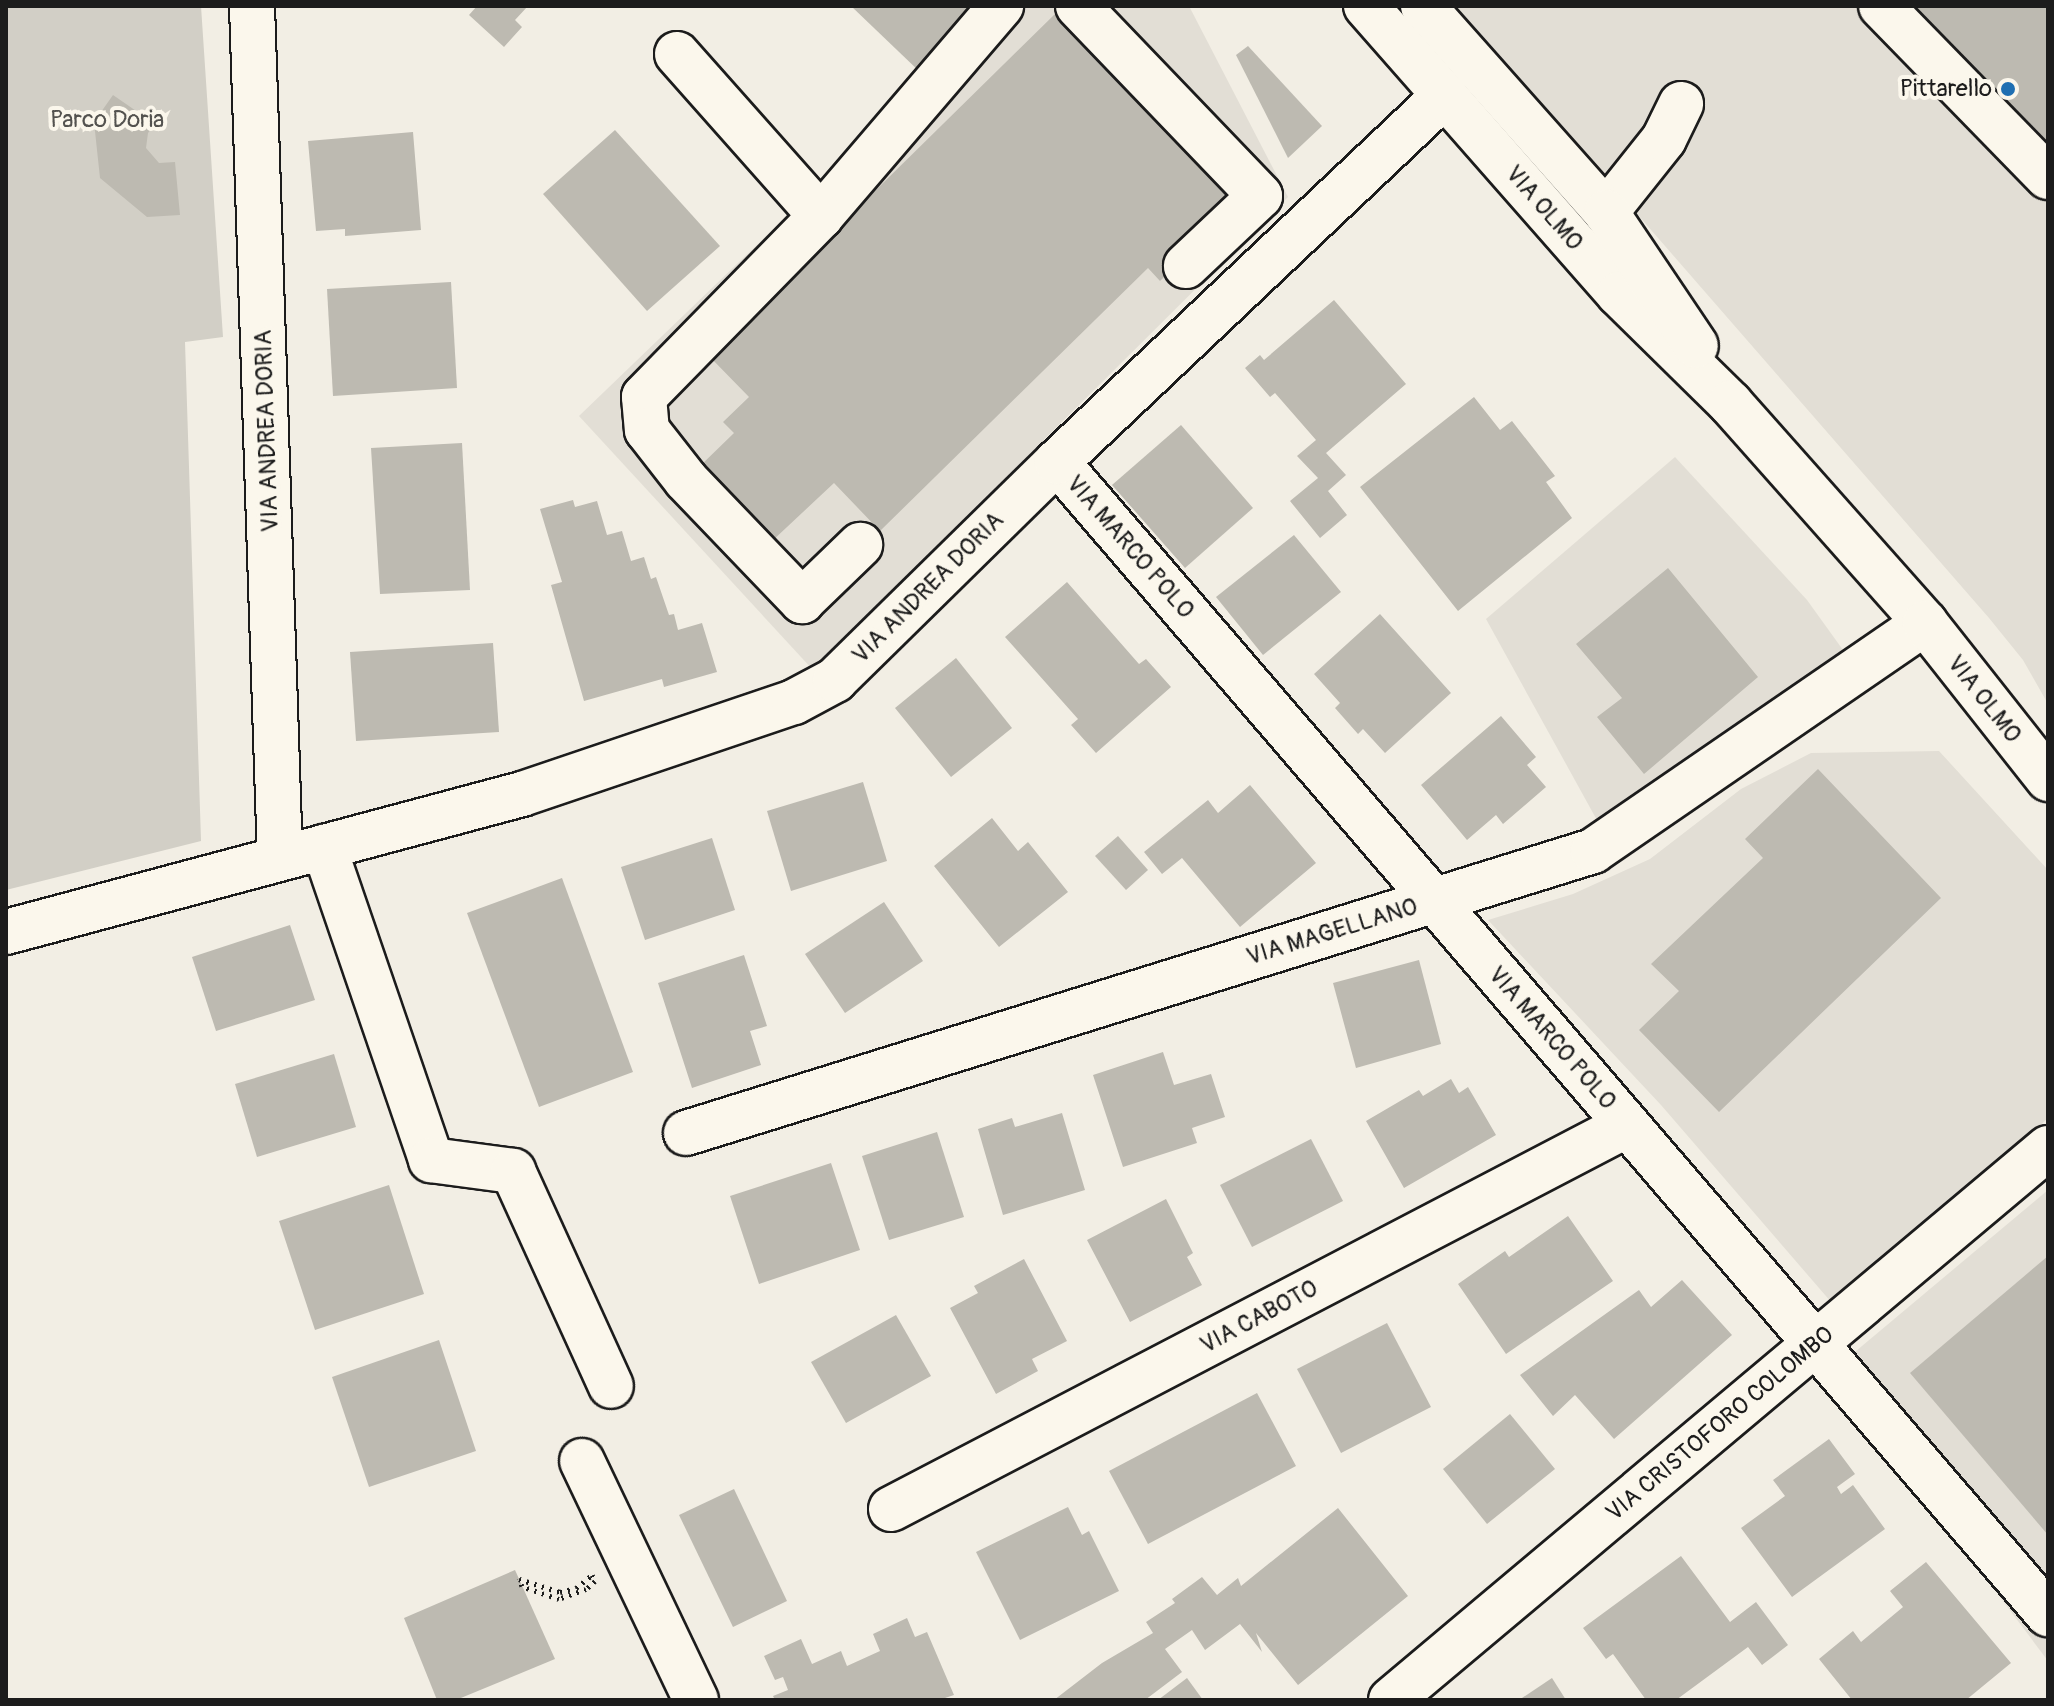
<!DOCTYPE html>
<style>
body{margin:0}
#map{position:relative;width:2054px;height:1706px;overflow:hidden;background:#f2eee4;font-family:Pangolin,sans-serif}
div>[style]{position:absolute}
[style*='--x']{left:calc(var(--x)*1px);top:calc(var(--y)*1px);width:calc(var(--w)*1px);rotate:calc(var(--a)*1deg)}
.built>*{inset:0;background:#e2ded5}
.green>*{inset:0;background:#d2cfc6}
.building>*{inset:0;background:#bdbab1}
.path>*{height:5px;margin-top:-2.5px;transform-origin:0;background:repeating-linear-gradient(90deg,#1c1c1c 0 2px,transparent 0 8px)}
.roads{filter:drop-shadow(2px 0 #1c1c1c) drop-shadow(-2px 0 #1c1c1c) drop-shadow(0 2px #1c1c1c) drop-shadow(0 -2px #1c1c1c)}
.minor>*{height:44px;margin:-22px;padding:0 22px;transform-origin:22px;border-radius:22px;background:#fbf7ec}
.major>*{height:44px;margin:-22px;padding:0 22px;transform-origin:22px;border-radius:22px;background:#fbf7ec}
.dots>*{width:22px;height:22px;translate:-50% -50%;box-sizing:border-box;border:4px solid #fbf7ec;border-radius:50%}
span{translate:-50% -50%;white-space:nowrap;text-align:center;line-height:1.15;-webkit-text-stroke:8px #fbf7ec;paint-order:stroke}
.poi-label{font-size:24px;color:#1c1c1c}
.right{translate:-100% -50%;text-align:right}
.park-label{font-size:24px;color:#53524f}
.street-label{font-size:24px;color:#1c1c1c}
.frame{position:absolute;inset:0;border:8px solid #1c1c1c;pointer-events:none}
</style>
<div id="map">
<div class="built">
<i style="clip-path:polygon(1005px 6px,1189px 6px,1288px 197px,813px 670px,579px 416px)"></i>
<i style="clip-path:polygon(1456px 6px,2048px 6px,2048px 704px,2023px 660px,1989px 618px)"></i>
<i style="clip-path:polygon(1675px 457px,1807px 600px,1843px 650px,1598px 822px,1486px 619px)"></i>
<i style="clip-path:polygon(1939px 751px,2048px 870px,2048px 1118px,1838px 1310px,1661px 1105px,1488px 920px,1573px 894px,1650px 859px,1741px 789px,1811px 753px)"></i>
<i style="clip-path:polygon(2048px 1190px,2048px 1661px,1831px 1372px)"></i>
</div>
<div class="green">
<i style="clip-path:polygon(6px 6px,201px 6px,223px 337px,185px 342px,201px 841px,6px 890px)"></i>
</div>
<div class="building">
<i style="clip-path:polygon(477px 6px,528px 6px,515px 20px,522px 27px,504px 47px,469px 15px)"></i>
<i style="clip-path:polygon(851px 6px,985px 6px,921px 73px)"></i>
<i style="clip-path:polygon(1890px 6px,2048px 6px,2048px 172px)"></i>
<i style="clip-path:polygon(1056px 13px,1241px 202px,1160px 281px,1148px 268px,880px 531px,834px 483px,771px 542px,698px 468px,734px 433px,723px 422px,749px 397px,708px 355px)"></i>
<i style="clip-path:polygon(1248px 46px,1322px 126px,1288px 158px,1236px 55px)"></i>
<i style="clip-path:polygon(113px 95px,155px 124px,148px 133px,146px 148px,159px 163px,175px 162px,180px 215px,147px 217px,100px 178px,94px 122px)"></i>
<i style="clip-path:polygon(615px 130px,720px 246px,647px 311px,543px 194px)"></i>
<i style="clip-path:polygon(413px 132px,421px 230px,345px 236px,345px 229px,316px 231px,308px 141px)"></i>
<i style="clip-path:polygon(451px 282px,457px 388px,333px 396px,327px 289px)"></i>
<i style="clip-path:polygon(1334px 300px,1406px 384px,1326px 453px,1346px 475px,1328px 491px,1347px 515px,1320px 538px,1290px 501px,1318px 478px,1297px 456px,1316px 440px,1275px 393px,1270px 397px,1245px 368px,1260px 355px,1264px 360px)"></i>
<i style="clip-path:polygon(1474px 397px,1500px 430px,1512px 421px,1555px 476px,1546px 482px,1572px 518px,1458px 611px,1360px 487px)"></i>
<i style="clip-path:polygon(1181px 425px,1253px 508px,1185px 568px,1112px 485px)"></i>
<i style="clip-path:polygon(462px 443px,470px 590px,380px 594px,371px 448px)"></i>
<i style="clip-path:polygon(573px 500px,575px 507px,597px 501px,607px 535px,622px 531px,631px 561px,644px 557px,651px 579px,656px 577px,669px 615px,674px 614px,678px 630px,702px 623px,717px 672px,664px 687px,662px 679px,584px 701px,551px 585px,562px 582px,540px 509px)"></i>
<i style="clip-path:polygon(1294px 535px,1341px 592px,1263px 655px,1216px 597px)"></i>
<i style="clip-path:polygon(1668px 568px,1758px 677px,1644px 774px,1597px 717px,1622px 698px,1576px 644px)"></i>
<i style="clip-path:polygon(1067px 582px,1139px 664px,1146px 659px,1171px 687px,1096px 753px,1071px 725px,1078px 719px,1005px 637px)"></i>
<i style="clip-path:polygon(1380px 614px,1451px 693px,1385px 753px,1363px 729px,1358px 734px,1335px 708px,1340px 703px,1314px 674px)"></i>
<i style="clip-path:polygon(493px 643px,499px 732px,356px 741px,350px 652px)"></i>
<i style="clip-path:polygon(956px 658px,1012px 728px,951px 777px,895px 708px)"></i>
<i style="clip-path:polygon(1501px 716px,1536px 757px,1527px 765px,1546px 787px,1503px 824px,1496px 815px,1467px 840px,1421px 785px)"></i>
<i style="clip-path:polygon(1818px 769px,1941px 898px,1719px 1112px,1639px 1030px,1679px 991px,1651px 964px,1763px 858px,1745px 839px)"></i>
<i style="clip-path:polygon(863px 782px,887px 861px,791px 891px,767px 811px)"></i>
<i style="clip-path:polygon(1250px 785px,1316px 863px,1240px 927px,1182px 858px,1162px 874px,1144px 852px,1208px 800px,1218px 813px)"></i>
<i style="clip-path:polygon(992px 818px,1018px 851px,1028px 842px,1068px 892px,999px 947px,934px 866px)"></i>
<i style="clip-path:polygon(1118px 836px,1148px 870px,1126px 890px,1095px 856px)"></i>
<i style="clip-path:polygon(712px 838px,735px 910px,645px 940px,621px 867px)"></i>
<i style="clip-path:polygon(562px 878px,633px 1072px,539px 1107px,467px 913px)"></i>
<i style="clip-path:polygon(884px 902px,923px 961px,845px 1013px,805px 954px)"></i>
<i style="clip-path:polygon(290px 925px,315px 1000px,216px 1031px,192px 957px)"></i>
<i style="clip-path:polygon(744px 955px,767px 1026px,750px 1031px,761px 1065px,692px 1088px,658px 983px)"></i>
<i style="clip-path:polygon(1419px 960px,1441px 1044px,1356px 1068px,1333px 983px)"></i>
<i style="clip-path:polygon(1163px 1052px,1174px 1085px,1211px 1074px,1225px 1117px,1192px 1128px,1197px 1143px,1123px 1167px,1093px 1075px)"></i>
<i style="clip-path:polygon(334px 1054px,356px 1127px,257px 1157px,235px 1084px)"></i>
<i style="clip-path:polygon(1451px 1079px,1459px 1093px,1468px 1087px,1496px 1135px,1404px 1188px,1366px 1121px,1419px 1090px,1423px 1096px)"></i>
<i style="clip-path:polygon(1062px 1113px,1085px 1190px,1003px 1215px,978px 1129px,1012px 1118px,1015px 1127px)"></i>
<i style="clip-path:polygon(937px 1132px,964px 1217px,889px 1240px,862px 1156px)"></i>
<i style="clip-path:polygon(1311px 1139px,1343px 1201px,1252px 1247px,1220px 1185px)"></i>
<i style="clip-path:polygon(831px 1163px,860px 1250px,759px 1284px,730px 1196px)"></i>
<i style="clip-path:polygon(389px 1185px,424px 1294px,315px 1330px,279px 1221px)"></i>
<i style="clip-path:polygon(1166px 1199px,1193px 1253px,1187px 1257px,1202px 1285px,1130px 1322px,1087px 1240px)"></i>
<i style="clip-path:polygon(1568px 1216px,1613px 1281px,1506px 1354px,1458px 1284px,1505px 1251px,1509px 1257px)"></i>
<i style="clip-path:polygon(2048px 1256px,2048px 1535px,1910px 1373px)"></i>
<i style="clip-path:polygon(1024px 1259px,1067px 1341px,1032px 1359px,1038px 1371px,996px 1394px,950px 1308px,978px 1293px,974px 1286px)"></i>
<i style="clip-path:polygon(1682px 1280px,1732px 1335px,1614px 1439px,1575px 1395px,1553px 1416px,1520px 1375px,1639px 1290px,1651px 1307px)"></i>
<i style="clip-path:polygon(896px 1315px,931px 1376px,846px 1423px,811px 1362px)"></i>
<i style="clip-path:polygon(1387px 1323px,1431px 1407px,1341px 1453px,1297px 1369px)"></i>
<i style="clip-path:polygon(439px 1340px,476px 1451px,369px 1487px,332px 1377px)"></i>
<i style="clip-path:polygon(1257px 1393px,1296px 1466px,1148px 1544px,1109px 1471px)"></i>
<i style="clip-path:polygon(1510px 1414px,1555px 1469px,1487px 1524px,1443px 1469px)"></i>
<i style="clip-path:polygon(1829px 1439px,1855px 1474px,1837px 1487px,1841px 1494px,1853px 1485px,1885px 1529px,1792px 1597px,1741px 1528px,1785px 1496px,1773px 1480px)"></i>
<i style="clip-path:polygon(734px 1489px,787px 1601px,733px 1627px,679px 1515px)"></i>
<i style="clip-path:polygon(1068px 1507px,1082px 1535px,1089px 1531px,1119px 1591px,1020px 1640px,976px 1552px)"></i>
<i style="clip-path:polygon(1338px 1508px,1408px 1596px,1298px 1685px,1256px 1633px,1262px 1652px,1240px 1624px,1205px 1650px,1192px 1630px,1165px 1649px,1182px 1672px,1145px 1700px,1054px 1700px,1102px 1663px,1153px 1633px,1146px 1622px,1175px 1603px,1172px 1599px,1202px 1577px,1217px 1595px,1238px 1578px,1241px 1586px)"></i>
<i style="clip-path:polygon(1681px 1556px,1730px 1622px,1756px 1602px,1788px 1645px,1762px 1665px,1748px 1647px,1676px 1700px,1646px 1700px,1613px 1654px,1606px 1659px,1583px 1628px)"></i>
<i style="clip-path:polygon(1926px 1562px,2011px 1663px,1966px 1700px,1852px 1700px,1819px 1659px,1853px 1631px,1861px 1642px,1903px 1607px,1890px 1591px)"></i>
<i style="clip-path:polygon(515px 1570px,555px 1659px,456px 1700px,437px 1700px,404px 1618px)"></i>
<i style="clip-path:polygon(907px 1618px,915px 1637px,927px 1632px,954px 1695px,939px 1700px,775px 1700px,773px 1696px,788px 1690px,783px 1677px,775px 1680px,764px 1656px,801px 1639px,812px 1664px,841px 1651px,847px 1666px,880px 1651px,873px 1634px)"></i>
<i style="clip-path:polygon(1187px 1678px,1203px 1700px,1158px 1700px)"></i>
<i style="clip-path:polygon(1552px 1678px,1566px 1700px,1519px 1700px)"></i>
</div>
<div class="path">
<i style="--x:592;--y:1575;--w:7;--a:63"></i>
<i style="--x:595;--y:1581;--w:12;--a:138"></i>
<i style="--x:586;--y:1589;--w:29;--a:160"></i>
<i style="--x:559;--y:1599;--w:39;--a:-161"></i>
<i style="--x:522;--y:1586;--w:8;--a:-113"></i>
<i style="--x:519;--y:1579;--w:43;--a:17.6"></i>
<i style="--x:560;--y:1592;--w:16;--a:-14"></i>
<i style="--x:576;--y:1588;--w:21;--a:-39"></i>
</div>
<div class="roads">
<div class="minor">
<i style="--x:252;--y:6;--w:851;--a:88.12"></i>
<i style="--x:1078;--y:6;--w:263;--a:46.2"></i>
<i style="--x:1260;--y:196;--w:102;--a:136.6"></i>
<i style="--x:1881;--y:6;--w:239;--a:45.7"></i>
<i style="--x:677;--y:54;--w:217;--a:48.4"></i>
<i style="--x:821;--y:216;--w:277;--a:-49.4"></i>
<i style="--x:1606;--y:212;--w:93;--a:-51.5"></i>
<i style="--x:1664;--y:139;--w:39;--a:-64"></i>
<i style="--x:821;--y:216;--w:253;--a:134.4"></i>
<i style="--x:644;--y:397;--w:33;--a:85"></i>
<i style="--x:647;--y:430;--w:63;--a:52"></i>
<i style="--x:686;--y:480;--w:168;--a:46.2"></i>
<i style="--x:802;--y:601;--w:81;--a:-44"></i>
<i style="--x:1057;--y:462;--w:1520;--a:49.3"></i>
<i style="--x:324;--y:847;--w:331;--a:71.1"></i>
<i style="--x:431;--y:1160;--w:83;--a:7.6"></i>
<i style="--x:513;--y:1171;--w:236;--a:65.5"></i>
<i style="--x:6;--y:932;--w:534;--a:-14.97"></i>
<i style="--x:522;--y:794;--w:287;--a:-18.7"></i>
<i style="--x:794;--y:702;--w:47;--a:-28.2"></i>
<i style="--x:835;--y:680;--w:311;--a:-44.5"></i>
<i style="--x:1057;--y:462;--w:534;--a:-43.41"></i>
<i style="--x:686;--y:1133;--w:950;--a:-17.27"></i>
<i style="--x:1593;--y:851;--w:403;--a:-34.5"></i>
<i style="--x:582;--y:1461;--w:265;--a:64.5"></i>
<i style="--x:891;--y:1509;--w:830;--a:-27.55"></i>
<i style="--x:1391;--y:1700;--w:858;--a:-40.04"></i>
</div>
<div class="major">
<i style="--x:1366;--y:6;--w:383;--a:48.7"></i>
<i style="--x:1619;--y:294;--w:156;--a:44.5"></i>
<i style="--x:1730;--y:403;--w:294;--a:48.4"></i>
<i style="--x:1925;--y:623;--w:199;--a:51.7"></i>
<i style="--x:1423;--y:6;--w:276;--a:48.4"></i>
<i style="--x:1606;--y:212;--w:161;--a:56.1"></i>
</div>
</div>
<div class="dots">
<i style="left:2008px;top:89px;background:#1f6fb2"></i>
</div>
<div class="poi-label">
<span class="right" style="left:1992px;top:89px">Pittarello</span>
</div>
<div class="park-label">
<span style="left:107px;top:120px">Parco Doria</span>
</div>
<div class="street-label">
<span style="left:1544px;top:208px;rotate:49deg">VIA OLMO</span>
<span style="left:267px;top:431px;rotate:-92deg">VIA ANDREA DORIA</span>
<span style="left:1130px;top:547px;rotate:49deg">VIA MARCO POLO</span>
<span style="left:928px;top:588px;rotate:-45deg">VIA ANDREA DORIA</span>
<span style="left:1984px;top:699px;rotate:52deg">VIA OLMO</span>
<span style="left:1332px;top:932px;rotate:-17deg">VIA MAGELLANO</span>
<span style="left:1552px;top:1038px;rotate:49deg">VIA MARCO POLO</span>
<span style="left:1259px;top:1317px;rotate:-28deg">VIA CABOTO</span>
<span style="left:1720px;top:1424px;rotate:-40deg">VIA CRISTOFORO COLOMBO</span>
</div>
<div class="frame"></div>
</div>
